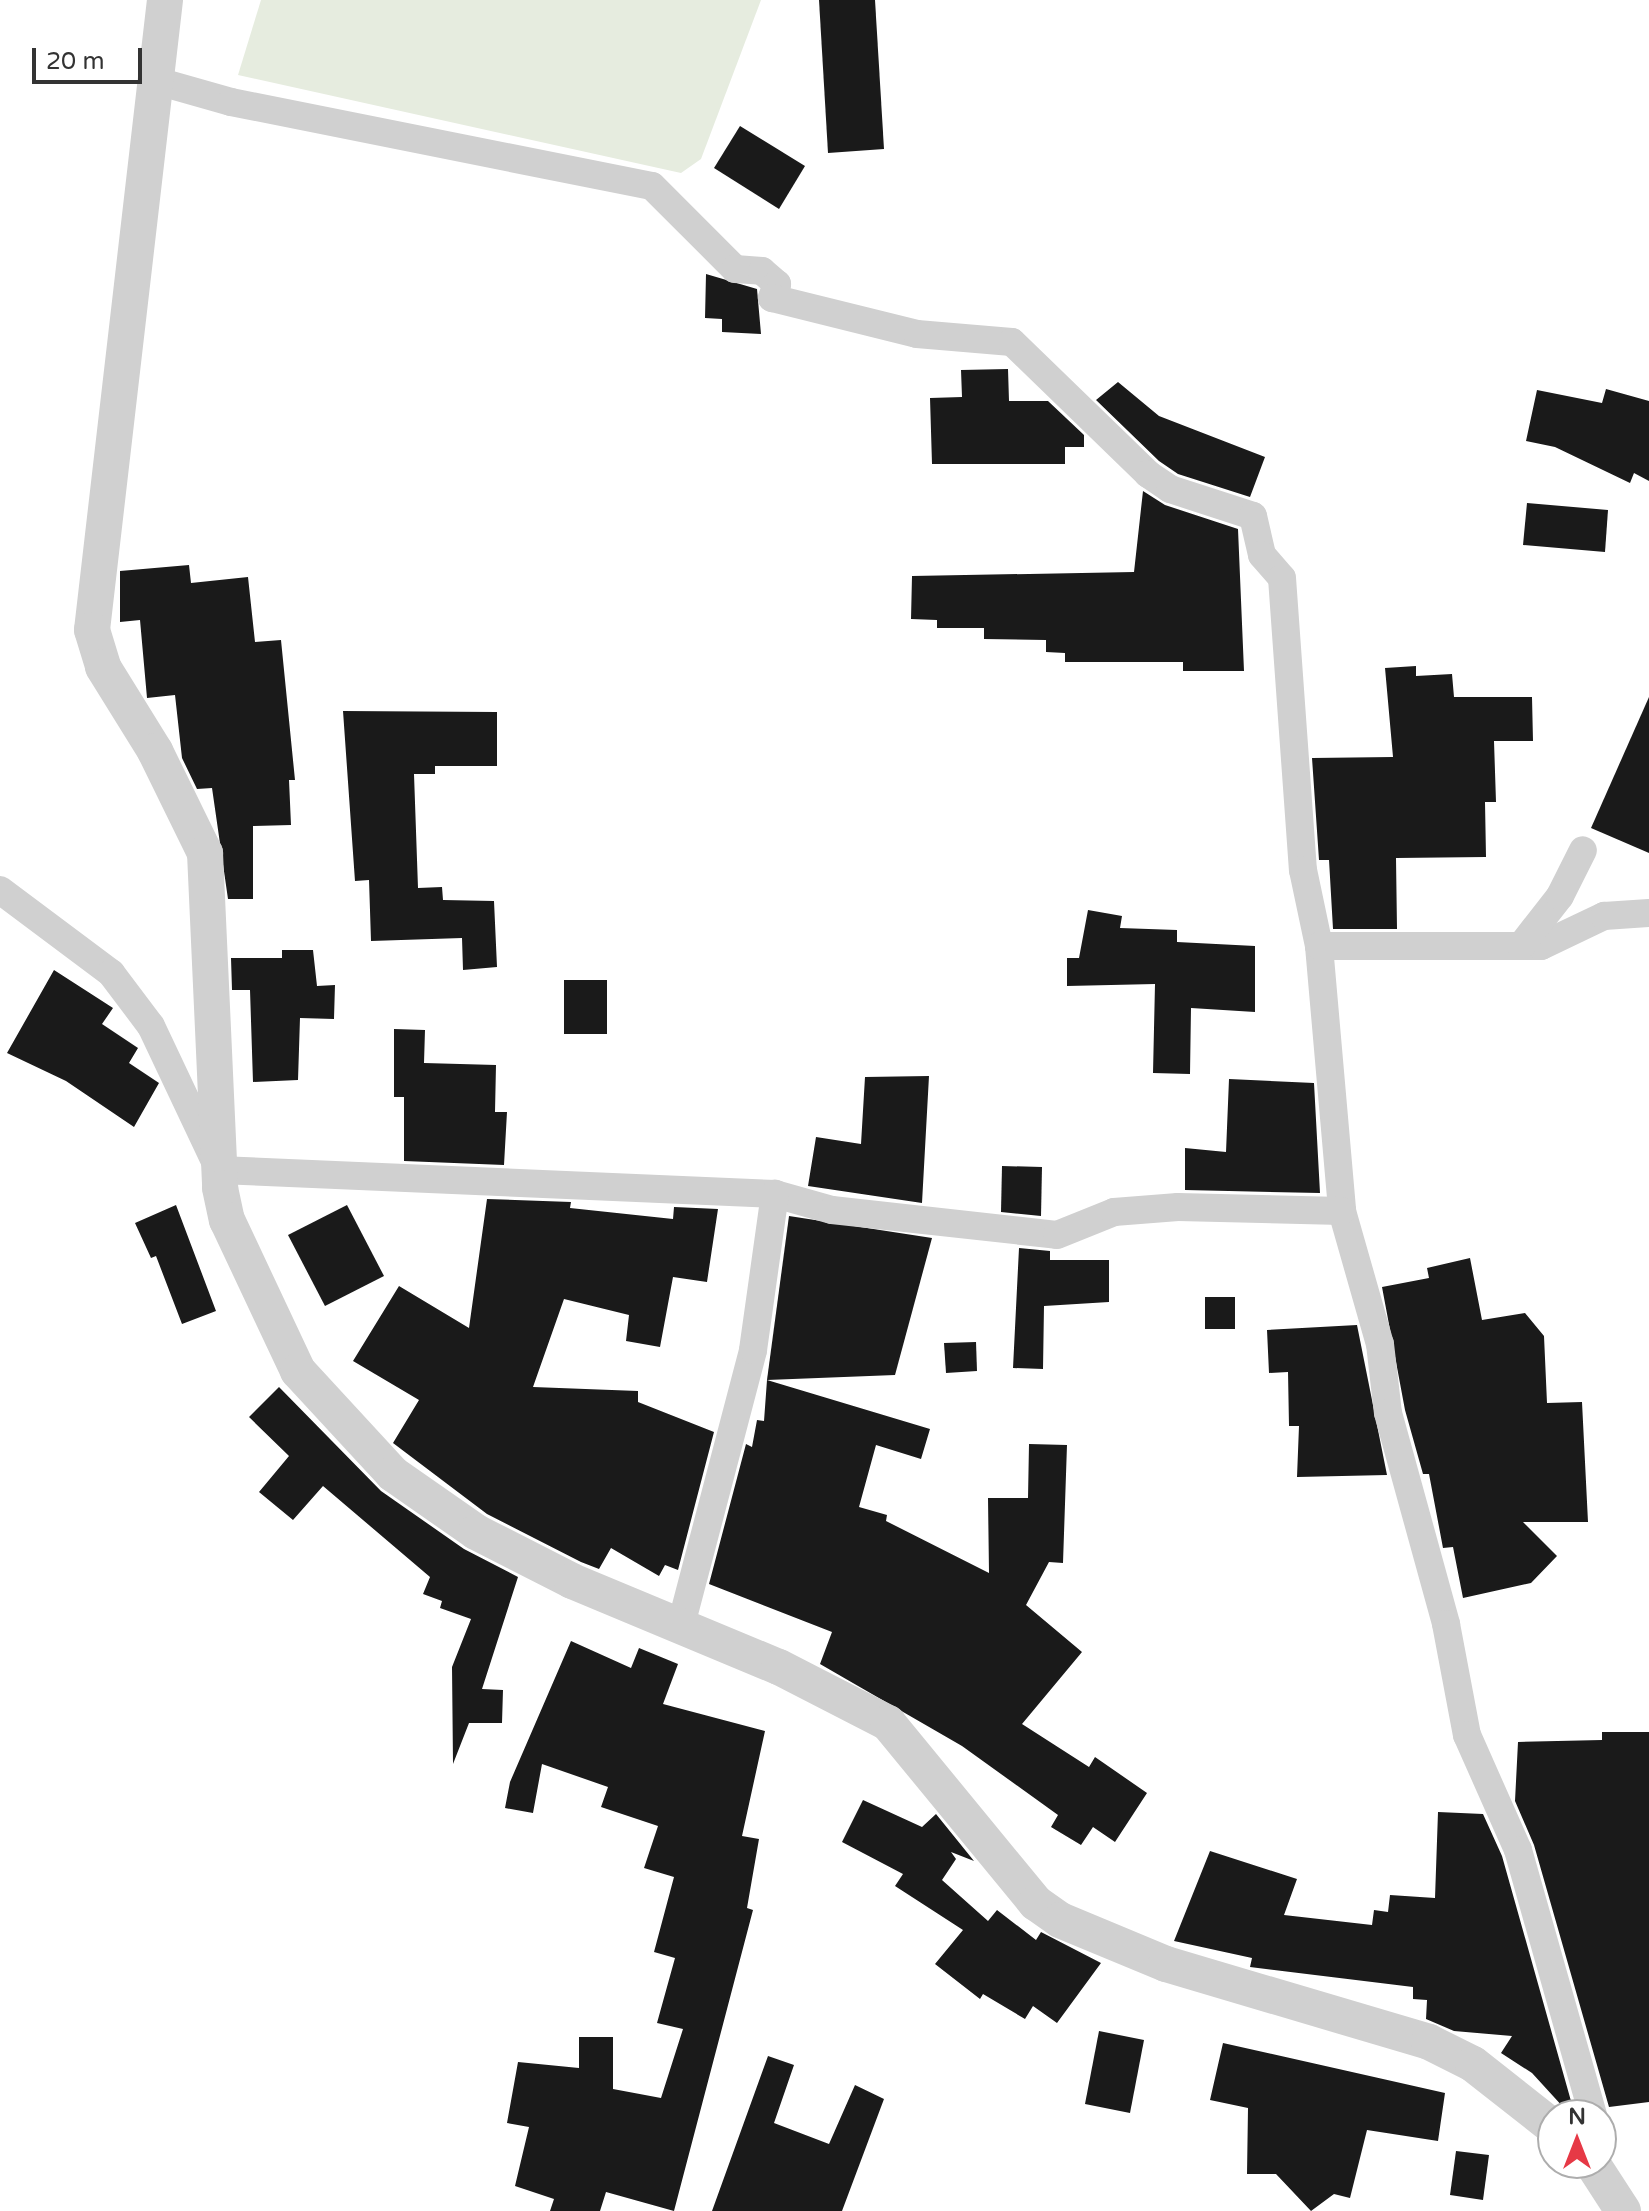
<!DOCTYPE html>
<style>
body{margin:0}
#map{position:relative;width:1649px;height:2211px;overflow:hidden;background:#fff;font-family:"Varela Round",sans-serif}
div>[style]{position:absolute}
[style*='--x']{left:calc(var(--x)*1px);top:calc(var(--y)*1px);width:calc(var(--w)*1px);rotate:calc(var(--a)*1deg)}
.green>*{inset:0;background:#e6ecdf}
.building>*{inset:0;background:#1a1a1a}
.minor>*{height:28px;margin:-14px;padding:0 14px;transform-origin:14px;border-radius:14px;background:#d0d0d0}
.tertiary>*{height:36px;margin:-18px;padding:0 18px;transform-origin:18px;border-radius:18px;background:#d0d0d0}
span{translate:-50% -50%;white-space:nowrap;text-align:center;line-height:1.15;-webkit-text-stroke:8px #fff;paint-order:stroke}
.north{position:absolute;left:1537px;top:2099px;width:80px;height:80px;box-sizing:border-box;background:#fff;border:2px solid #adadad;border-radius:50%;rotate:0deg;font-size:22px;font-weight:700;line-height:32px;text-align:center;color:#333}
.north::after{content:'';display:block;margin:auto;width:28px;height:36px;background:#e63946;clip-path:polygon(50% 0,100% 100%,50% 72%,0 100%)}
.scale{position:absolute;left:32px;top:48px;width:110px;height:36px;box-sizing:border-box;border:4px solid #333;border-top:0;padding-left:10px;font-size:24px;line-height:28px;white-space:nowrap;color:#333;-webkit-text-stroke:6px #fff;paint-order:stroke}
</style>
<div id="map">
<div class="green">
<i style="clip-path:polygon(261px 0,761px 0,701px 159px,681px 173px,238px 75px)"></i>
</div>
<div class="building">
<i style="clip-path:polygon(819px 0,875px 0,884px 149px,828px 153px)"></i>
<i style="clip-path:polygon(740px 126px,805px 166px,779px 209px,714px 168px)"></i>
<i style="clip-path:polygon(706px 274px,757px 289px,761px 334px,722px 332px,722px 319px,705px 318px)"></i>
<i style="clip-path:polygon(1008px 369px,1009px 401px,1048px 401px,1084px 435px,1084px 447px,1065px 447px,1065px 464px,932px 464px,930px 398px,962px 397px,961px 370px)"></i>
<i style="clip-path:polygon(1118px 382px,1159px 416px,1265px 457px,1250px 497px,1178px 474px,1159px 461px,1096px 400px)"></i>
<i style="clip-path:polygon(1606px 389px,1649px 401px,1649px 481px,1634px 473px,1630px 483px,1555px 447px,1526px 441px,1537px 390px,1602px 403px)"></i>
<i style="clip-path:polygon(1143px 491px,1165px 505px,1238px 529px,1244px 671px,1183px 671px,1183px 662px,1065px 662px,1065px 653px,1046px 652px,1046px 640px,984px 639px,984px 628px,937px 628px,937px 620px,911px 619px,912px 576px,1134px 572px)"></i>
<i style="clip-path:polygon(1527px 503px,1608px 510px,1605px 552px,1523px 545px)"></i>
<i style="clip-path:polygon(189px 565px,191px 583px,248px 577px,255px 642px,281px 640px,295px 780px,289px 780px,291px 825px,253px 826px,253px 899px,228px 899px,212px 788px,197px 789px,182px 758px,175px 695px,147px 698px,140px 620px,120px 622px,120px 571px)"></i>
<i style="clip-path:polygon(1416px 666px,1416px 676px,1452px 674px,1454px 697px,1532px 697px,1533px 741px,1494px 741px,1496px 802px,1485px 802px,1486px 857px,1396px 858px,1397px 929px,1333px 929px,1329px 860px,1319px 860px,1312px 758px,1393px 757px,1385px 668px)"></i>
<i style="clip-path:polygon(1649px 697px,1649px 853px,1591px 828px)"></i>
<i style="clip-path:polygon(343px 711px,497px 712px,497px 766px,435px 766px,435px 774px,414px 774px,418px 888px,442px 887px,443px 900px,494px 901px,497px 967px,463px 970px,462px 938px,371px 941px,369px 880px,355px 881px)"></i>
<i style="clip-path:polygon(1088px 910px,1122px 916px,1120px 928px,1177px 930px,1177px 942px,1255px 946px,1255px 1012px,1191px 1008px,1190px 1074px,1153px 1073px,1155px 984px,1067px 986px,1067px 958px,1079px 958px)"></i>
<i style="clip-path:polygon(282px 950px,313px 950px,317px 986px,335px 985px,334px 1019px,300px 1018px,298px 1080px,253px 1082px,250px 990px,232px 990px,231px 958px,282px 958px)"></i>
<i style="clip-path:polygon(54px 970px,113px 1008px,102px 1024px,138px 1048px,129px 1063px,159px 1083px,134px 1127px,66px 1081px,7px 1053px)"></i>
<i style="clip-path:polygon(564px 980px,607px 980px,607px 1034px,564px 1034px)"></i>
<i style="clip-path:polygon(394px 1029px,425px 1030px,424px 1063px,496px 1065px,495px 1112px,507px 1112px,504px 1165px,404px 1161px,404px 1097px,394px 1097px)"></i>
<i style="clip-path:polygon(929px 1076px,922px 1203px,808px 1186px,816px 1137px,861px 1144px,865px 1077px)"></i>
<i style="clip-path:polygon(1229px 1079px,1314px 1083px,1320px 1193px,1185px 1190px,1185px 1148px,1226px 1152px)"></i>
<i style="clip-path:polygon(1002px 1166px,1042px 1167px,1041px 1216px,1001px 1212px)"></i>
<i style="clip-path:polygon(487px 1199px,571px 1202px,570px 1208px,673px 1219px,674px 1207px,718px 1209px,707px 1282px,673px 1277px,660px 1347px,626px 1341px,629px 1315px,564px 1299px,533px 1387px,638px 1391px,638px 1402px,714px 1432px,678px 1570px,665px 1565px,659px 1576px,611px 1548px,599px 1569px,581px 1562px,487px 1514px,393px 1443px,419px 1400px,353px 1361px,399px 1286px,469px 1328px)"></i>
<i style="clip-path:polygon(176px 1205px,216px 1311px,182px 1324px,156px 1256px,151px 1258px,135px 1223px)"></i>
<i style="clip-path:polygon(347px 1205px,384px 1276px,325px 1306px,288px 1235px)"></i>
<i style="clip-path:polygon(789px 1216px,932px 1238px,895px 1375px,767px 1380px)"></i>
<i style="clip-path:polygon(1019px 1248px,1050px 1251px,1050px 1260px,1109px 1260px,1109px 1302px,1044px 1306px,1043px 1369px,1013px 1368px)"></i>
<i style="clip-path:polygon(1470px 1258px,1482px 1320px,1525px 1313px,1544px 1336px,1547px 1403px,1582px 1402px,1588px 1522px,1523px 1522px,1557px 1556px,1531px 1583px,1463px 1598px,1453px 1547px,1443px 1548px,1429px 1474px,1423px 1474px,1405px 1410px,1382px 1287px,1429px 1278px,1427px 1268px)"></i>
<i style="clip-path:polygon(1205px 1297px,1235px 1297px,1235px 1329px,1205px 1329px)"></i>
<i style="clip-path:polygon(1357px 1325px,1387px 1475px,1297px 1477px,1299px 1426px,1289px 1426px,1288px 1372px,1269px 1373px,1267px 1330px)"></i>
<i style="clip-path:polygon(976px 1342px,977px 1371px,946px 1373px,944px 1343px)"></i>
<i style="clip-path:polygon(767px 1380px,930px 1429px,921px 1459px,876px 1445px,859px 1507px,887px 1515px,886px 1521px,989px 1573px,988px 1498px,1028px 1498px,1029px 1444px,1067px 1445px,1063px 1563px,1049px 1562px,1026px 1605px,1082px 1652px,1022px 1724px,1089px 1767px,1095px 1757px,1147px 1793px,1115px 1842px,1093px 1827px,1081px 1845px,1051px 1827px,1058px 1815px,962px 1746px,820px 1664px,832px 1632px,709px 1584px,746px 1444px,752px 1447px,757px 1420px,764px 1421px)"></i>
<i style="clip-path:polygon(279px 1387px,381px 1491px,464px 1549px,518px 1577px,482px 1689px,503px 1690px,502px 1723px,469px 1723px,453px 1764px,452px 1667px,471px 1619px,440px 1608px,442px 1601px,423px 1594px,430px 1577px,323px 1486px,293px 1520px,259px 1492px,289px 1456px,249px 1417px)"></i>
<i style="clip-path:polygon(571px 1641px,631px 1668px,639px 1648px,678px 1664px,663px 1704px,765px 1731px,742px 1836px,759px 1839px,747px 1908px,753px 1910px,674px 2211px,606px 2192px,600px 2211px,550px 2211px,554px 2199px,515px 2186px,529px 2127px,507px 2123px,518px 2062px,579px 2068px,579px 2037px,613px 2037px,613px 2089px,661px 2098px,683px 2029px,657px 2023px,675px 1958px,654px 1952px,674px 1877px,644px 1868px,658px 1826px,601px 1807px,608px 1787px,542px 1764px,533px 1813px,505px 1808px,510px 1782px)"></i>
<i style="clip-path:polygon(1602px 1732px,1649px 1732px,1649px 2102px,1609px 2107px,1534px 1845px,1515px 1801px,1518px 1742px,1602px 1740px)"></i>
<i style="clip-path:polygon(863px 1800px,922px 1827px,936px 1814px,974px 1861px,951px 1852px,956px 1859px,942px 1880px,988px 1921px,997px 1910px,1036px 1940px,1041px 1932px,1101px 1963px,1057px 2023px,1033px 2006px,1025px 2019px,983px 1994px,980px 1999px,935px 1964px,963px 1930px,895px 1886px,903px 1874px,842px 1842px)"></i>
<i style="clip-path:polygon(1438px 1812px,1483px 1814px,1502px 1856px,1571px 2101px,1564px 2108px,1532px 2073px,1501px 2053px,1512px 2036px,1454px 2031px,1426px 2019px,1427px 2000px,1413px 1999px,1413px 1987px,1250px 1967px,1252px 1958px,1174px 1941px,1210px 1851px,1297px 1879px,1284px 1915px,1372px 1925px,1374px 1910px,1388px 1912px,1390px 1895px,1435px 1898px)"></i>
<i style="clip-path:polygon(1099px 2031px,1144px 2040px,1130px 2113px,1085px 2104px)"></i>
<i style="clip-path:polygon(1223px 2043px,1445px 2093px,1438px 2141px,1367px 2130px,1350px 2198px,1334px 2194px,1311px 2211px,1276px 2174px,1247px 2174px,1248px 2108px,1210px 2100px)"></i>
<i style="clip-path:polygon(768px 2056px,794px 2065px,774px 2123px,829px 2144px,855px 2085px,884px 2099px,842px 2211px,712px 2211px)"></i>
<i style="clip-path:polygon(1456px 2151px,1489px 2155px,1483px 2200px,1450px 2195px)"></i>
</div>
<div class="minor">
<i style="--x:157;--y:81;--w:77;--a:15.8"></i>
<i style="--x:231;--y:102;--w:429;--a:11.3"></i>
<i style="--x:652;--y:186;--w:117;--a:45"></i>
<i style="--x:735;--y:269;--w:27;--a:4"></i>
<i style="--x:762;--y:271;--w:20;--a:41"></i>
<i style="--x:777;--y:284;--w:15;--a:110"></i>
<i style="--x:772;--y:298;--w:149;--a:13.9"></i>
<i style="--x:917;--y:334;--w:95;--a:4.8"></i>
<i style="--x:1012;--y:342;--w:190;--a:44.1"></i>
<i style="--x:1148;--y:474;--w:27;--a:34"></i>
<i style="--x:1170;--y:489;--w:87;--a:18"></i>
<i style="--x:1253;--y:516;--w:40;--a:77"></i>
<i style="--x:1262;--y:555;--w:30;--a:49"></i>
<i style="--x:1282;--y:578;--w:293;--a:85.9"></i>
<i style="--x:1303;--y:870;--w:78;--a:78.1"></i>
<i style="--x:1319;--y:946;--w:266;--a:85"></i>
<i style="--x:1342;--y:1211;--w:138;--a:74.1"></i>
<i style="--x:1380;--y:1344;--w:69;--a:83.4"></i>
<i style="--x:1388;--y:1413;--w:219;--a:74.6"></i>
<i style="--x:1446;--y:1624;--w:113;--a:79.3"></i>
<i style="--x:1467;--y:1735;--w:126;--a:66.1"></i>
<i style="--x:1518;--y:1850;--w:275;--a:74.2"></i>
<i style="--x:0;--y:890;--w:139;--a:36.8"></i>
<i style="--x:111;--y:973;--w:66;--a:53"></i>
<i style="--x:151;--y:1026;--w:159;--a:64.7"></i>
<i style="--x:219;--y:1170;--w:557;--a:2.47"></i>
<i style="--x:775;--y:1194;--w:59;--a:15.7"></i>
<i style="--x:832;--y:1210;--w:226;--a:6.3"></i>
<i style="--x:1057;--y:1235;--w:61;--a:-22"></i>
<i style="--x:1114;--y:1212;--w:64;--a:-4.5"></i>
<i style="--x:1178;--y:1207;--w:164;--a:1.4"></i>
<i style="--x:1319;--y:946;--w:222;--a:0"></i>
<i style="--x:1541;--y:946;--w:70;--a:-25.5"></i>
<i style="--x:1604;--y:916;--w:45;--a:-3.8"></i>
<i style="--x:1521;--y:946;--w:63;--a:-52"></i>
<i style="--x:1560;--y:896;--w:51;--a:-63.4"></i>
<i style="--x:681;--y:1625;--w:284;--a:-75.3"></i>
<i style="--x:753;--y:1350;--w:158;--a:-82"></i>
</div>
<div class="tertiary">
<i style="--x:165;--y:0;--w:634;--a:96.61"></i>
<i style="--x:92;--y:630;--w:39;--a:73"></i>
<i style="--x:103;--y:667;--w:99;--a:58.2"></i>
<i style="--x:155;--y:751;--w:114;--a:63.9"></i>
<i style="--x:205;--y:853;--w:335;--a:87.4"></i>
<i style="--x:220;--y:1188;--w:33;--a:78"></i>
<i style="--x:227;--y:1220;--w:167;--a:64.8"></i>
<i style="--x:298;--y:1371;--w:140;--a:47.3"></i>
<i style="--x:393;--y:1474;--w:101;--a:34.9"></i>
<i style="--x:476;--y:1532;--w:108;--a:27"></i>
<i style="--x:572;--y:1581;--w:224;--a:22.6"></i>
<i style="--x:779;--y:1667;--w:123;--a:27.2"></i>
<i style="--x:888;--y:1723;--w:233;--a:50.6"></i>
<i style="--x:1036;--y:1903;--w:29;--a:35"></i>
<i style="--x:1060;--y:1920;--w:115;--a:22.5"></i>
<i style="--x:1166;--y:1964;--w:274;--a:16.5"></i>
<i style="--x:1429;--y:2042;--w:49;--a:26.6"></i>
<i style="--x:1473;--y:2064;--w:102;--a:38.2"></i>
<i style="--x:1592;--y:2163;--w:57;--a:57.1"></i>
</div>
<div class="north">N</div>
<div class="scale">20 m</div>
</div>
